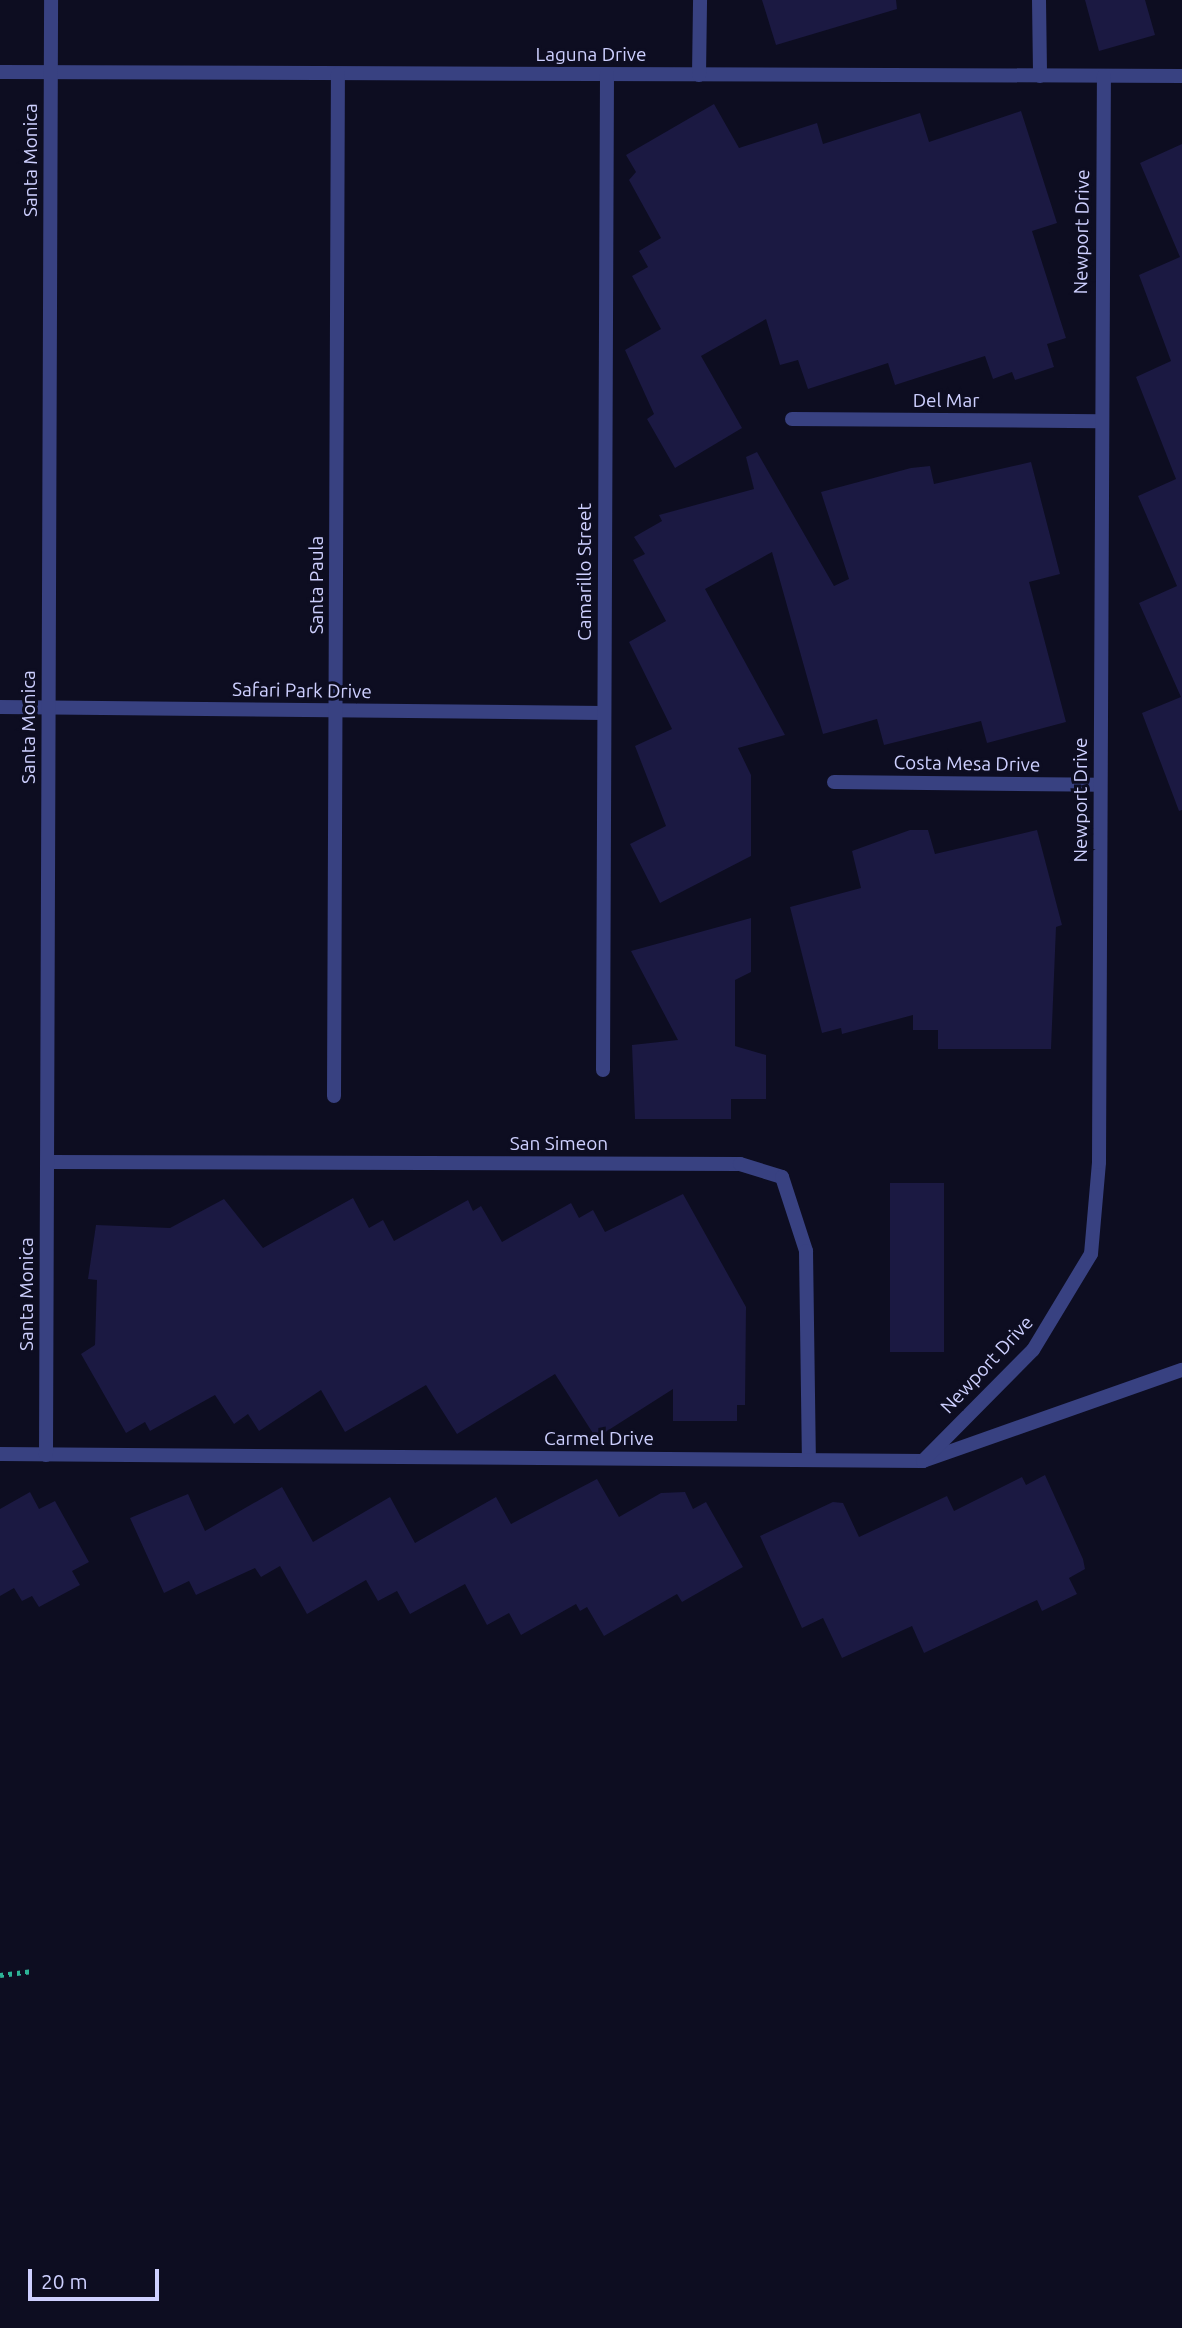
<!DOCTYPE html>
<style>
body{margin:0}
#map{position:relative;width:1182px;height:2328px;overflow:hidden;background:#0d0d21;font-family:Ubuntu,sans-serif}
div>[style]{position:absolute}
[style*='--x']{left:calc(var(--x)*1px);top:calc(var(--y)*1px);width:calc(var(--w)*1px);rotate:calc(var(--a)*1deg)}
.building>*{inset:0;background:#1b1942}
.path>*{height:4.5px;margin-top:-2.25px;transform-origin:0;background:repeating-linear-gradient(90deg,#2db396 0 3.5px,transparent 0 8.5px)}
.minor>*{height:14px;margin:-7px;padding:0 7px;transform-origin:7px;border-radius:7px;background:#384181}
span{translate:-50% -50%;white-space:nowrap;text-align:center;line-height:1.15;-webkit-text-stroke:6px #0d0d21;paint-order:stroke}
.street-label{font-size:19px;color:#ced0ff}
.scale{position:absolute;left:28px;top:2269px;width:131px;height:32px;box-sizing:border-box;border:4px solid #ced0ff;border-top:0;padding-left:9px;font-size:21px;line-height:24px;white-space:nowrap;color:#ced0ff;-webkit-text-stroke:5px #0d0d21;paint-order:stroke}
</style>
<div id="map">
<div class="building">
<i style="clip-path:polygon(762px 0,896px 0,897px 9px,776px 45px)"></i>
<i style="clip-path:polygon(1085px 0,1145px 0,1155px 35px,1099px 51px)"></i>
<i style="clip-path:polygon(714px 104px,739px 148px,817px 123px,823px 144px,920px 113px,929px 142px,1021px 111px,1057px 223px,1032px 231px,1066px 338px,1047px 344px,1054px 367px,1015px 380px,1012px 372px,993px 379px,985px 356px,895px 385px,888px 363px,808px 389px,798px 360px,780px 365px,766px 319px,701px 356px,742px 428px,675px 468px,647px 419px,654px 414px,625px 350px,661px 329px,632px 276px,648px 267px,639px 251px,661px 238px,629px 180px,636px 172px,626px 155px)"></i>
<i style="clip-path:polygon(1182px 144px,1182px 810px,1179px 811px,1142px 713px,1181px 697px,1139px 603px,1177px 586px,1138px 496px,1176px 479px,1136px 377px,1171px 361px,1139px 275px,1180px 257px,1140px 163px)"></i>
<i style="clip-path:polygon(757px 452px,834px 586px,849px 579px,821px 492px,911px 468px,930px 466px,934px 484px,1031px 462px,1060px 574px,1029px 582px,1066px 722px,987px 743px,981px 721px,884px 745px,877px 719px,823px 734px,772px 552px,705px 589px,785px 735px,738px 748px,751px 775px,751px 856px,660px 903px,630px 844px,666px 826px,635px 746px,672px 729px,629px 642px,666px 621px,633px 560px,645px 554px,634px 537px,662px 521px,659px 515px,754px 489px,746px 457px)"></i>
<i style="clip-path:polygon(910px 830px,928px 830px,935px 854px,1037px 830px,1062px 925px,1056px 927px,1051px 1049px,938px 1049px,938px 1030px,913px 1030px,913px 1015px,842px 1034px,841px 1028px,822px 1033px,790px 907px,861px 888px,852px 851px)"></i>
<i style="clip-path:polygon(751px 918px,751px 972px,735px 980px,735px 1046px,766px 1055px,766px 1099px,731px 1099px,731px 1119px,635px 1119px,632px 1045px,678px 1040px,631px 951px)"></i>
<i style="clip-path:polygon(890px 1183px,944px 1183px,944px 1352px,890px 1352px)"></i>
<i style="clip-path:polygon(683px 1194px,746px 1307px,745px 1405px,737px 1405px,737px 1421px,673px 1421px,673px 1389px,596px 1438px,555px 1374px,457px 1434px,426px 1385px,345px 1432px,321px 1390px,259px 1431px,248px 1414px,234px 1424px,215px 1395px,150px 1431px,145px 1422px,126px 1433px,81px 1354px,95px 1345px,97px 1280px,88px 1279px,96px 1225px,170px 1228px,224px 1199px,263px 1248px,353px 1198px,369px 1228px,383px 1220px,394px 1241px,468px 1200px,473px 1211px,481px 1206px,502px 1242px,571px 1203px,579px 1218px,593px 1210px,605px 1232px)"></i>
<i style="clip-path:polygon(1045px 1475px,1083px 1559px,1085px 1569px,1069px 1578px,1077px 1594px,1042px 1611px,1037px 1600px,924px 1653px,912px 1626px,842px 1658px,823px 1618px,802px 1628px,760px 1536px,833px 1502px,843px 1503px,859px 1537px,947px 1496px,954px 1511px,1022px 1477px,1026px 1485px)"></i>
<i style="clip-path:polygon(597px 1479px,619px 1517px,661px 1493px,685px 1492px,693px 1509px,706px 1502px,743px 1567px,682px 1602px,677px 1594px,604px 1636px,587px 1607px,580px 1611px,576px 1604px,521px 1635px,509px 1613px,487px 1625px,465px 1584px,410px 1614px,397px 1591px,378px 1601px,366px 1580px,307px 1614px,280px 1566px,261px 1577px,255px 1568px,196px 1595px,189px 1581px,164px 1593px,130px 1518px,188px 1494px,205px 1531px,282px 1487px,313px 1542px,390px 1497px,415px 1543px,496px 1497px,511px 1524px)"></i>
<i style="clip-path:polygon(30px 1492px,39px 1509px,55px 1501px,89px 1562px,72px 1571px,80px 1585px,39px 1607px,32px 1596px,22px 1601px,14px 1588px,0 1596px,0 1509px)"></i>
</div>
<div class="path">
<i style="--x:0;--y:1975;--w:31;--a:-7"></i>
</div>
<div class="minor">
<i style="--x:1039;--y:0;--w:76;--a:89.2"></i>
<i style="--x:0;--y:72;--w:1182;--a:0.19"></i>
<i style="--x:699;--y:75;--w:75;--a:-89.2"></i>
<i style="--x:792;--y:419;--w:307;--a:0.4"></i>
<i style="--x:0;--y:707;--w:604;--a:0.57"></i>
<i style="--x:834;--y:782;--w:266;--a:0.6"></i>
<i style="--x:603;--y:1070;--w:996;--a:-89.77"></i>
<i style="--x:334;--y:1096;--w:1022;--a:-89.78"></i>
<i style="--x:47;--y:1162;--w:693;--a:0.17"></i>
<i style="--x:740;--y:1164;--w:44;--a:17.2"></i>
<i style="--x:782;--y:1177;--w:78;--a:72"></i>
<i style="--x:806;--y:1251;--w:208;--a:89.2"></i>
<i style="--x:0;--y:1454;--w:923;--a:0.43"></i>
<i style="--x:923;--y:1461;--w:275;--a:-19.4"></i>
<i style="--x:46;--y:1455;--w:1455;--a:-89.8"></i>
<i style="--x:923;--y:1461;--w:156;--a:-45.3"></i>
<i style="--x:1033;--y:1350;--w:112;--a:-58.9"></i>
<i style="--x:1091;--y:1254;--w:92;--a:-85"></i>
<i style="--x:1099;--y:1162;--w:1086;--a:-89.74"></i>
</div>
<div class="street-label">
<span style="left:591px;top:55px">Laguna Drive</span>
<span style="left:31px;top:160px;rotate:-90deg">Santa Monica</span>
<span style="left:1082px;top:232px;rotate:-89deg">Newport Drive</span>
<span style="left:946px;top:401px">Del Mar</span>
<span style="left:585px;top:572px;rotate:-90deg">Camarillo Street</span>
<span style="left:317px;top:585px;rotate:-90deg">Santa Paula</span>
<span style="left:302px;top:691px;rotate:1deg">Safari Park Drive</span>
<span style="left:29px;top:727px;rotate:-90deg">Santa Monica</span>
<span style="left:967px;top:764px;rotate:1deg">Costa Mesa Drive</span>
<span style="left:1081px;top:800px;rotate:-90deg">Newport Drive</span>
<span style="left:559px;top:1144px">San Simeon</span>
<span style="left:27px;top:1294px;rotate:-90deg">Santa Monica</span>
<span style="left:987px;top:1365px;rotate:-47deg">Newport Drive</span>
<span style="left:599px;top:1439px">Carmel Drive</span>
</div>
<div class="scale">20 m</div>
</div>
